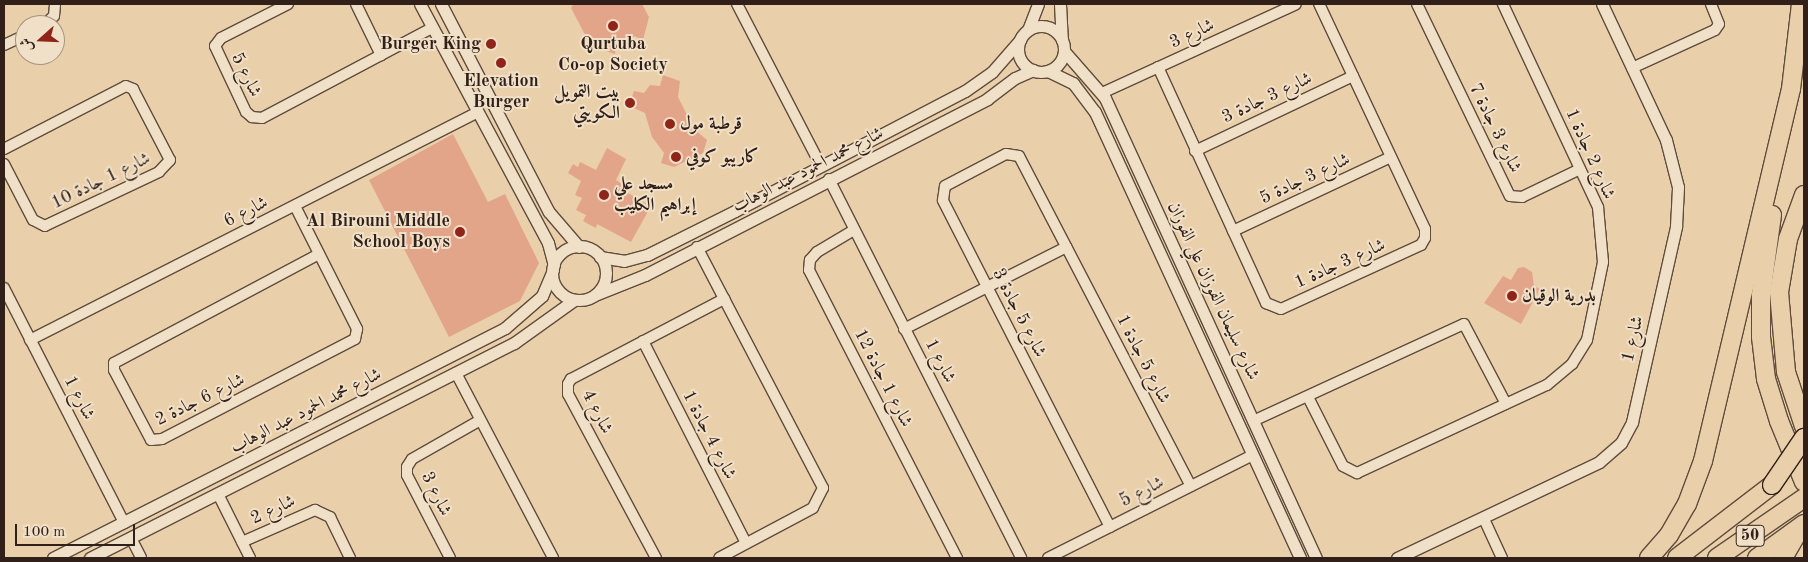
<!DOCTYPE html>
<meta charset="utf-8">
<style>
body{margin:0}
#map{position:relative;width:1808px;height:562px;overflow:hidden;background:#ead0aa;font-family:"Old Standard TT",Amiri,serif}
div>[style]{position:absolute}
[style*='--x']{left:calc(var(--x)*1px);top:calc(var(--y)*1px);width:calc(var(--w)*1px);rotate:calc(var(--a)*1deg)}
.building>*{inset:0;background:#e3a589}
.roads{filter:drop-shadow(1px 0 #5f4c3d) drop-shadow(-1px 0 #5f4c3d) drop-shadow(0 1px #5f4c3d) drop-shadow(0 -1px #5f4c3d)}
.minor>*{height:10px;margin:-5px;padding:0 5px;transform-origin:5px;border-radius:5px;background:#f1e0c8}
.tertiary>*{height:11px;margin:-5.5px;padding:0 5.5px;transform-origin:5.5px;border-radius:5.5px;background:#f1e0c8}
.tertiary>.ring{margin:-5.5px;padding:0;box-sizing:content-box;background:none;border:11px solid #f1e0c8;border-radius:50%}
.motorway>*{height:18px;margin:-9px;padding:0 9px;transform-origin:9px;border-radius:9px;background:#ead0aa}
.bridges{filter:drop-shadow(1px 0 #312019) drop-shadow(-1px 0 #312019) drop-shadow(0 1px #312019) drop-shadow(0 -1px #312019)}
.motorway-bridge>*{height:18px;margin:-9px;padding:0 9px;transform-origin:9px;border-radius:9px;background:#ead0aa}
.dots>*{width:14px;height:14px;translate:-50% -50%;box-sizing:border-box;border:2px solid #f1e0c8;border-radius:50%}
span{translate:-50% -50%;white-space:nowrap;text-align:center;line-height:1.15;-webkit-text-stroke:4px #f1e0c8;paint-order:stroke}
.shield-label span{padding:1px 4px;background:#f1e0c8;border:1px solid;border-radius:4px;-webkit-text-stroke-width:0}
.shield-label{font-size:16px;color:#312019;font-weight:700}
.street-label{font-size:18px;color:#312019}
.poi-label{font-size:18px;color:#312019;font-weight:700}
.right{translate:-100% -50%;text-align:right}
.left{translate:0 -50%;text-align:left}
.frame{position:absolute;inset:0;border:5px solid #312019;pointer-events:none}
.north{position:absolute;left:15px;top:15px;width:50px;height:50px;box-sizing:border-box;background:#f1e0c8;border:1px solid #a49382;border-radius:50%;rotate:250deg;font-size:14px;font-weight:700;line-height:20px;text-align:center;color:#312019}
.north::after{content:'';display:block;margin:auto;width:18px;height:22px;background:#8f2418;clip-path:polygon(50% 0,100% 100%,50% 72%,0 100%)}
.scale{position:absolute;left:15px;top:524px;width:120px;height:22px;box-sizing:border-box;border:2px solid #312019;border-top:0;padding-left:6px;font-size:15px;line-height:18px;white-space:nowrap;color:#312019;-webkit-text-stroke:4px #f1e0c8;paint-order:stroke}
</style>
<div id="map">
<div class="building">
<i style="clip-path:polygon(573px 4px,642px 4px,649px 17px,643px 40px,634px 36px,626px 47px,616px 46px,615px 54px,591px 46px,571px 8px)"></i>
<i style="clip-path:polygon(663px 75px,680px 81px,678px 97px,694px 129px,707px 140px,703px 153px,674px 167px,661px 163px,664px 153px,652px 137px,645px 113px,629px 106px,634px 91px,644px 93px,650px 85px,660px 86px)"></i>
<i style="clip-path:polygon(453px 134px,488px 202px,505px 194px,539px 263px,520px 301px,449px 337px,369px 180px)"></i>
<i style="clip-path:polygon(607px 148px,626px 159px,616px 180px,622px 184px,619px 188px,651px 206px,631px 242px,597px 224px,596px 228px,590px 225px,583px 221px,586px 215px,576px 210px,582px 198px,575px 195px,581px 181px,568px 173px,573px 164px,578px 167px,580px 162px,596px 170px)"></i>
<i style="clip-path:polygon(1524px 267px,1532px 272px,1534px 286px,1540px 289px,1521px 324px,1484px 303px,1503px 276px,1511px 280px,1518px 268px)"></i>
</div>
<div class="roads">
<div class="minor">
<i style="--x:288;--y:4;--w:75;--a:153.1"></i>
<i style="--x:221;--y:38;--w:10;--a:127"></i>
<i style="--x:215;--y:46;--w:73;--a:64.8"></i>
<i style="--x:246;--y:112;--w:8;--a:40"></i>
<i style="--x:252;--y:117;--w:10;--a:6"></i>
<i style="--x:262;--y:118;--w:192;--a:-27.9"></i>
<i style="--x:356;--y:4;--w:57;--a:63.9"></i>
<i style="--x:737;--y:4;--w:182;--a:62.6"></i>
<i style="--x:1417;--y:4;--w:213;--a:64.2"></i>
<i style="--x:1510;--y:196;--w:12;--a:5"></i>
<i style="--x:1522;--y:197;--w:64;--a:-25.8"></i>
<i style="--x:44;--y:25;--w:13;--a:-42"></i>
<i style="--x:54;--y:16;--w:12;--a:-85"></i>
<i style="--x:4;--y:45;--w:23;--a:-25"></i>
<i style="--x:1158;--y:67;--w:260;--a:65.4"></i>
<i style="--x:1266;--y:303;--w:16;--a:22"></i>
<i style="--x:1281;--y:309;--w:154;--a:-24.6"></i>
<i style="--x:1421;--y:245;--w:8;--a:-60"></i>
<i style="--x:1425;--y:238;--w:9;--a:-90"></i>
<i style="--x:1425;--y:229;--w:249;--a:-115.2"></i>
<i style="--x:1632;--y:68;--w:91;--a:-24.6"></i>
<i style="--x:1715;--y:30;--w:7;--a:-56"></i>
<i style="--x:1719;--y:24;--w:22;--a:-112"></i>
<i style="--x:1102;--y:93;--w:213;--a:-24.6"></i>
<i style="--x:4;--y:149;--w:137;--a:-27.3"></i>
<i style="--x:126;--y:86;--w:8;--a:23"></i>
<i style="--x:133;--y:89;--w:80;--a:62.5"></i>
<i style="--x:170;--y:160;--w:16;--a:133"></i>
<i style="--x:159;--y:172;--w:126;--a:154.7"></i>
<i style="--x:45;--y:226;--w:13;--a:-153"></i>
<i style="--x:33;--y:220;--w:63;--a:-117.4"></i>
<i style="--x:1195;--y:151;--w:175;--a:-25.4"></i>
<i style="--x:829;--y:179;--w:425;--a:63.1"></i>
<i style="--x:295;--y:206;--w:138;--a:63.2"></i>
<i style="--x:357;--y:329;--w:10;--a:101"></i>
<i style="--x:355;--y:339;--w:217;--a:152.6"></i>
<i style="--x:162;--y:439;--w:11;--a:175"></i>
<i style="--x:151;--y:440;--w:79;--a:-117.9"></i>
<i style="--x:114;--y:370;--w:7;--a:-90"></i>
<i style="--x:114;--y:363;--w:232;--a:-28"></i>
<i style="--x:854;--y:230;--w:43;--a:149.3"></i>
<i style="--x:817;--y:252;--w:11;--a:131"></i>
<i style="--x:810;--y:260;--w:10;--a:96"></i>
<i style="--x:809;--y:270;--w:324;--a:62.8"></i>
<i style="--x:1233;--y:231;--w:174;--a:-25.1"></i>
<i style="--x:697;--y:247;--w:272;--a:62.4"></i>
<i style="--x:823;--y:488;--w:22;--a:117"></i>
<i style="--x:813;--y:508;--w:106;--a:152"></i>
<i style="--x:4;--y:288;--w:264;--a:62.9"></i>
<i style="--x:904;--y:329;--w:182;--a:-26.8"></i>
<i style="--x:30;--y:340;--w:500;--a:-26.97"></i>
<i style="--x:643;--y:341;--w:227;--a:63"></i>
<i style="--x:456;--y:373;--w:209;--a:62.3"></i>
<i style="--x:1308;--y:397;--w:77;--a:63.1"></i>
<i style="--x:1343;--y:466;--w:16;--a:27"></i>
<i style="--x:1357;--y:473;--w:209;--a:-24.9"></i>
<i style="--x:1547;--y:385;--w:33;--a:-40"></i>
<i style="--x:1572;--y:364;--w:28;--a:-58"></i>
<i style="--x:1587;--y:340;--w:80;--a:-78.4"></i>
<i style="--x:1603;--y:262;--w:55;--a:-95.2"></i>
<i style="--x:1598;--y:207;--w:224;--a:-115.1"></i>
<i style="--x:1253;--y:421;--w:232;--a:-24.7"></i>
<i style="--x:1464;--y:324;--w:90;--a:62.3"></i>
<i style="--x:218;--y:494;--w:72;--a:63.4"></i>
<i style="--x:1484;--y:519;--w:43;--a:65.2"></i>
<i style="--x:1110;--y:527;--w:367;--a:-117.1"></i>
<i style="--x:943;--y:200;--w:14;--a:-82"></i>
<i style="--x:945;--y:186;--w:69;--a:-27.7"></i>
<i style="--x:1006;--y:154;--w:13;--a:9"></i>
<i style="--x:1019;--y:156;--w:372;--a:62.5"></i>
<i style="--x:131;--y:538;--w:22;--a:63"></i>
<i style="--x:242;--y:542;--w:80;--a:-23.7"></i>
<i style="--x:315;--y:510;--w:17;--a:25"></i>
<i style="--x:330;--y:517;--w:46;--a:64"></i>
<i style="--x:450;--y:558;--w:93;--a:-117.4"></i>
<i style="--x:407;--y:475;--w:8;--a:-90"></i>
<i style="--x:407;--y:467;--w:9;--a:-58"></i>
<i style="--x:412;--y:459;--w:77;--a:-29.6"></i>
<i style="--x:656;--y:558;--w:186;--a:-118.2"></i>
<i style="--x:568;--y:394;--w:10;--a:-90"></i>
<i style="--x:568;--y:384;--w:6;--a:-59"></i>
<i style="--x:571;--y:379;--w:173;--a:-27.6"></i>
<i style="--x:1048;--y:558;--w:227;--a:-26.7"></i>
</div>
<div class="tertiary">
<i style="--x:420;--y:4;--w:271;--a:61.8"></i>
<i style="--x:548;--y:243;--w:23;--a:75"></i>
<i style="--x:441;--y:4;--w:234;--a:62.6"></i>
<i style="--x:549;--y:212;--w:46;--a:49.4"></i>
<i style="--x:1060;--y:4;--w:36;--a:87"></i>
<i class="ring" style="left:1018px;top:26px;width:35px;height:35px"></i>
<i style="--x:1028;--y:30;--w:28;--a:-69"></i>
<i style="--x:1064;--y:51;--w:62;--a:48.9"></i>
<i style="--x:1105;--y:98;--w:506;--a:65.36"></i>
<i style="--x:1048;--y:71;--w:28;--a:26"></i>
<i style="--x:1073;--y:83;--w:36;--a:53"></i>
<i style="--x:1095;--y:112;--w:491;--a:65.3"></i>
<i class="ring" style="left:552px;top:246px;width:43px;height:43px"></i>
<i style="--x:600;--y:257;--w:24;--a:9"></i>
<i style="--x:624;--y:261;--w:24;--a:-15"></i>
<i style="--x:647;--y:255;--w:98;--a:-26.6"></i>
<i style="--x:735;--y:211;--w:259;--a:-27.6"></i>
<i style="--x:965;--y:91;--w:33;--a:-35"></i>
<i style="--x:992;--y:72;--w:43;--a:-48.8"></i>
<i style="--x:595;--y:295;--w:54;--a:-21.8"></i>
<i style="--x:645;--y:275;--w:385;--a:-27.2"></i>
<i style="--x:987;--y:99;--w:35;--a:-37"></i>
<i style="--x:1015;--y:78;--w:20;--a:-24"></i>
<i style="--x:53;--y:558;--w:507;--a:-26.97"></i>
<i style="--x:505;--y:328;--w:49;--a:-40.9"></i>
<i style="--x:542;--y:296;--w:28;--a:-67"></i>
<i style="--x:90;--y:558;--w:475;--a:-26.9"></i>
<i style="--x:514;--y:343;--w:74;--a:-35.6"></i>
<i style="--x:1397;--y:558;--w:224;--a:-25.4"></i>
<i style="--x:1599;--y:462;--w:29;--a:-41"></i>
<i style="--x:1621;--y:443;--w:24;--a:-62"></i>
<i style="--x:1632;--y:422;--w:201;--a:-77.3"></i>
<i style="--x:1676;--y:226;--w:39;--a:-87"></i>
<i style="--x:1678;--y:187;--w:49;--a:-104.3"></i>
<i style="--x:1666;--y:140;--w:150;--a:-115.2"></i>
</div>
<div class="motorway">
<i style="--x:1804;--y:195;--w:47;--a:110"></i>
<i style="--x:1788;--y:239;--w:54;--a:99.6"></i>
<i style="--x:1779;--y:292;--w:80;--a:85"></i>
<i style="--x:1786;--y:372;--w:57;--a:71.6"></i>
<i style="--x:1772;--y:215;--w:81;--a:97.8"></i>
<i style="--x:1761;--y:295;--w:42;--a:90"></i>
<i style="--x:1761;--y:337;--w:42;--a:83.2"></i>
<i style="--x:1766;--y:379;--w:44;--a:72.8"></i>
<i style="--x:1779;--y:421;--w:66;--a:67.7"></i>
<i style="--x:1649;--y:558;--w:30;--a:-49"></i>
<i style="--x:1669;--y:535;--w:36;--a:-60"></i>
<i style="--x:1687;--y:504;--w:46;--a:-69.6"></i>
<i style="--x:1703;--y:461;--w:382;--a:-76.7"></i>
<i style="--x:1791;--y:89;--w:86;--a:-83.3"></i>
<i style="--x:1677;--y:558;--w:120;--a:-37.5"></i>
<i style="--x:1717;--y:558;--w:106;--a:-34.6"></i>
<i style="--x:1757;--y:558;--w:58;--a:-35.9"></i>
<i style="--x:1783;--y:558;--w:34;--a:-60"></i>
</div>
</div>
<div class="bridges">
<div class="motorway-bridge">
<i style="--x:1772;--y:485;--w:57;--a:-55.8"></i>
</div>
</div>
<div class="dots">
<i style="left:613px;top:26px;background:#8f2418"></i>
<i style="left:491px;top:44px;background:#8f2418"></i>
<i style="left:501px;top:63px;background:#8f2418"></i>
<i style="left:630px;top:103px;background:#8f2418"></i>
<i style="left:670px;top:124px;background:#8f2418"></i>
<i style="left:676px;top:157px;background:#8f2418"></i>
<i style="left:604px;top:195px;background:#8f2418"></i>
<i style="left:460px;top:232px;background:#8f2418"></i>
<i style="left:1512px;top:296px;background:#8f2418"></i>
</div>
<div class="shield-label">
<span style="left:1750px;top:536px">50</span>
</div>
<div class="street-label">
<span style="left:1192px;top:34px;rotate:-25deg">شارع 3</span>
<span style="left:246px;top:75px;rotate:64deg">شارع 5</span>
<span style="left:1267px;top:98px;rotate:-25deg">شارع 3 جادة 3</span>
<span style="left:1495px;top:128px;rotate:64deg">شارع 3 جادة 7</span>
<span style="left:1590px;top:154px;rotate:66deg">شارع 2 جادة 1</span>
<span style="left:808px;top:170px;rotate:-27deg">شارع محمد الحمود عبد الوهاب</span>
<span style="left:1305px;top:179px;rotate:-25deg">شارع 3 جادة 5</span>
<span style="left:101px;top:181px;rotate:-26deg">شارع 1 جادة 10</span>
<span style="left:246px;top:212px;rotate:-27deg">شارع 6</span>
<span style="left:1340px;top:264px;rotate:-24deg">شارع 3 جادة 1</span>
<span style="left:1213px;top:291px;rotate:65deg">شارع سليمان الفوزان علي الفوزان</span>
<span style="left:1019px;top:313px;rotate:63deg">شارع 5 جادة 3</span>
<span style="left:1633px;top:339px;rotate:-77deg">شارع 1</span>
<span style="left:1143px;top:359px;rotate:63deg">شارع 5 جادة 1</span>
<span style="left:940px;top:361px;rotate:63deg">شارع 1</span>
<span style="left:883px;top:378px;rotate:63deg">شارع 1 جادة 12</span>
<span style="left:79px;top:398px;rotate:63deg">شارع 1</span>
<span style="left:200px;top:400px;rotate:-26deg">شارع 6 جادة 2</span>
<span style="left:306px;top:411px;rotate:-27deg">شارع محمد الحمود عبد الوهاب</span>
<span style="left:597px;top:412px;rotate:63deg">شارع 4</span>
<span style="left:709px;top:435px;rotate:63deg">شارع 4 جادة 1</span>
<span style="left:1142px;top:492px;rotate:-27deg">شارع 5</span>
<span style="left:436px;top:494px;rotate:64deg">شارع 3</span>
<span style="left:273px;top:510px;rotate:-25deg">شارع 2</span>
</div>
<div class="poi-label">
<span class="right" style="left:481px;top:44px">Burger King</span>
<span style="left:613px;top:55px">Qurtuba<br>Co-op Society</span>
<span style="left:501px;top:92px">Elevation<br>Burger</span>
<span class="right" style="left:620px;top:103px">بيت التمويل<br>الكويتي</span>
<span class="left" style="left:680px;top:124px">قرطبة مول</span>
<span class="left" style="left:686px;top:157px">كاريبو كوفي</span>
<span class="left" style="left:614px;top:195px">مسجد علي<br>إبراهيم الكليب</span>
<span class="right" style="left:450px;top:232px">Al Birouni Middle<br>School Boys</span>
<span class="left" style="left:1522px;top:296px">بدرية الوقيان</span>
</div>
<div class="frame"></div>
<div class="north">ش</div>
<div class="scale">100 m</div>
</div>
